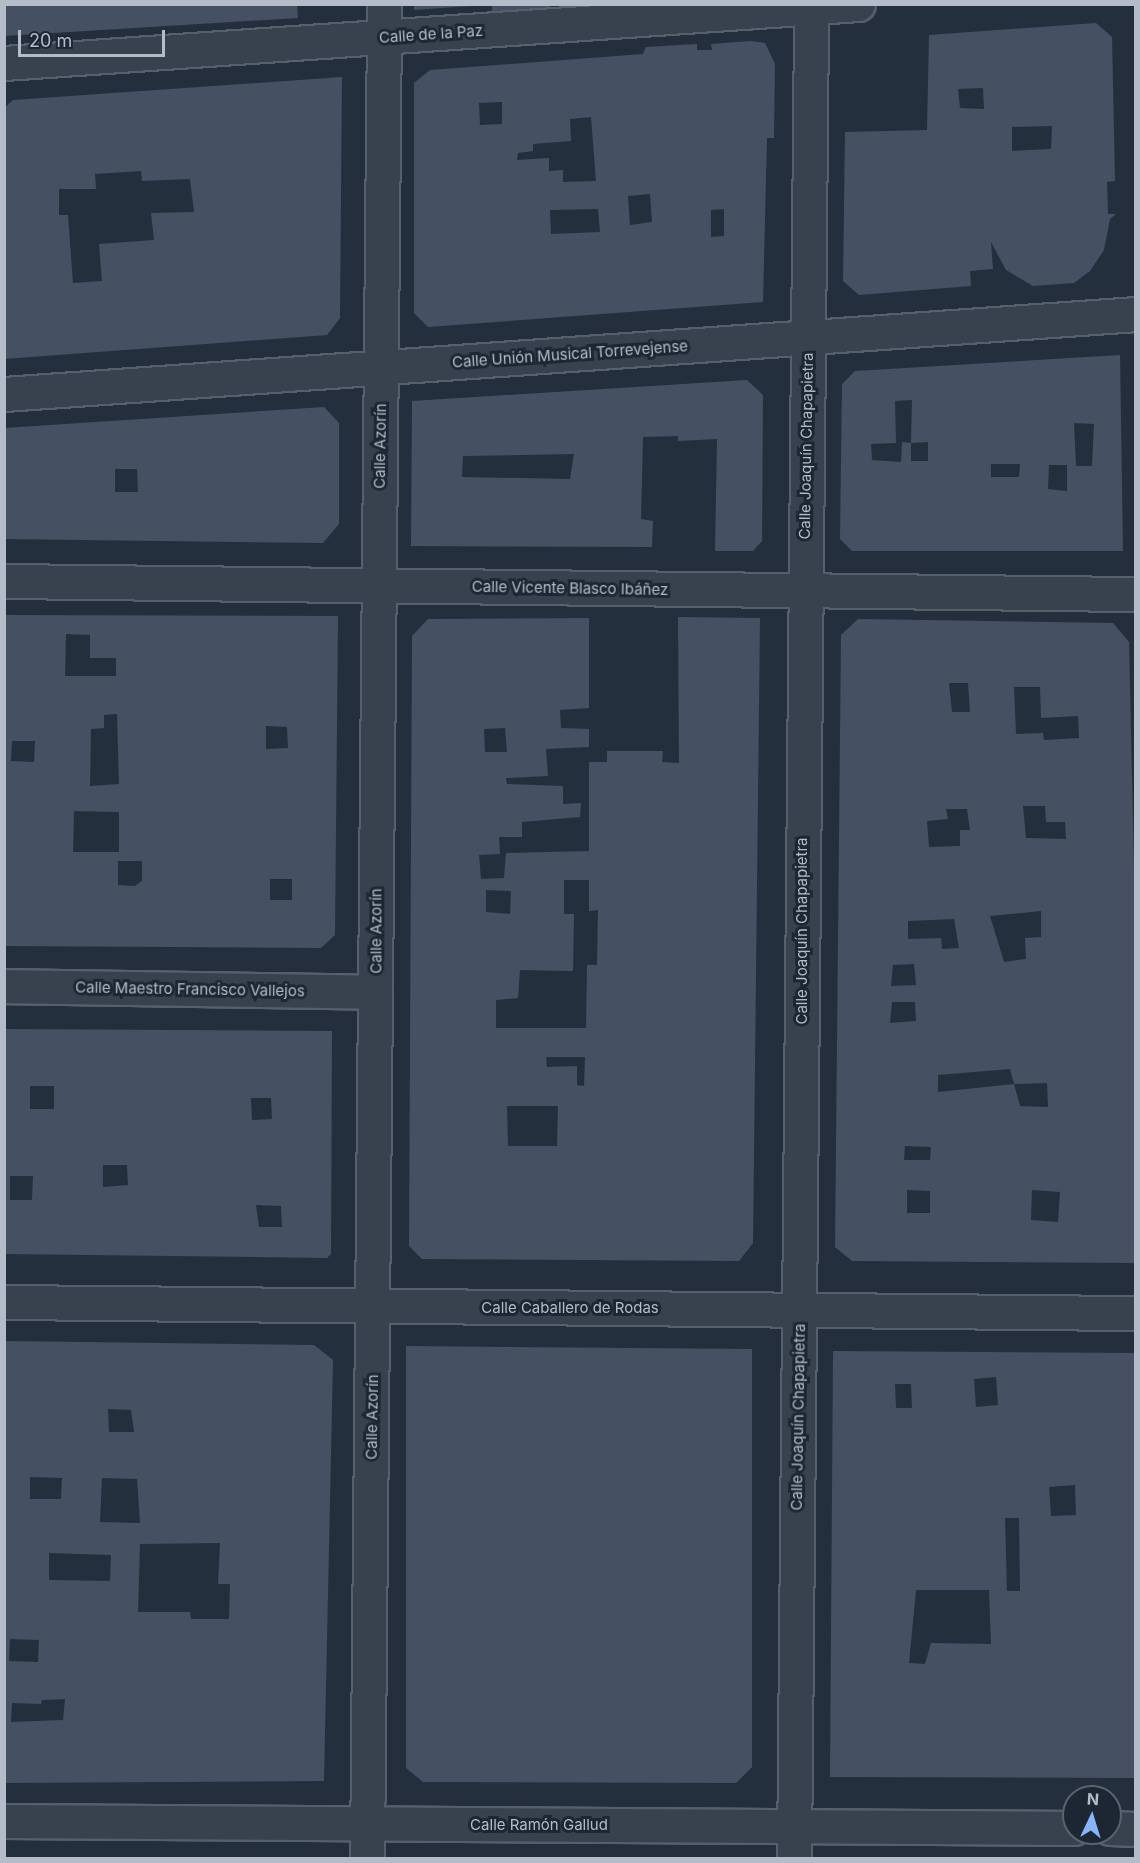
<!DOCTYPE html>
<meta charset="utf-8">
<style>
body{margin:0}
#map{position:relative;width:1140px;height:1863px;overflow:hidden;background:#242f3e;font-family:Inter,sans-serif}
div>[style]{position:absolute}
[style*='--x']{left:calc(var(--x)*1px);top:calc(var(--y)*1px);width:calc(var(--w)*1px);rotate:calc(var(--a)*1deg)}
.building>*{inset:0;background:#455162}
.roads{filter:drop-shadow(2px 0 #565f6c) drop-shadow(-2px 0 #565f6c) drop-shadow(0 2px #565f6c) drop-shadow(0 -2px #565f6c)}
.minor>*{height:33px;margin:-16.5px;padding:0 16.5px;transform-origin:16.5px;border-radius:16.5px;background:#38414e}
span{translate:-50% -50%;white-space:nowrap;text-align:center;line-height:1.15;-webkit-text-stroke:6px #1d2633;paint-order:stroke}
.street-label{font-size:15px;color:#b4bcc9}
.frame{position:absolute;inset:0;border:6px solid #b4bcc9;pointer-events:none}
.north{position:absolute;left:1062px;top:1785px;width:60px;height:60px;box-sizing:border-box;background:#1d2633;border:2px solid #59626f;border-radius:50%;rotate:4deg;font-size:16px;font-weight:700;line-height:24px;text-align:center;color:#b4bcc9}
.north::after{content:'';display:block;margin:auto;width:21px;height:27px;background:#8ab4f8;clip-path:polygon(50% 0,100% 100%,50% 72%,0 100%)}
.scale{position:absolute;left:18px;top:30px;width:147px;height:27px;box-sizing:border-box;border:3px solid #b4bcc9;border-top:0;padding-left:8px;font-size:18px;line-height:21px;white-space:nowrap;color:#b4bcc9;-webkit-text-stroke:4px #1d2633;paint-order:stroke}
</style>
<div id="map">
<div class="building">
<i style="clip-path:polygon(4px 4px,297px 4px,298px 18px,4px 36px)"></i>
<i style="clip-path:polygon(414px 4px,471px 4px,471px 6px,414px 10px)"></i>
<i style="clip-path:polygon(492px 4px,550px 4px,550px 9px,492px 12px)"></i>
<i style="clip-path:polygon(evenodd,1096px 23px,1112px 37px,1115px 181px,1107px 182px,1108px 214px,1116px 214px,1110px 219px,1104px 250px,1090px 271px,1074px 283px,1033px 286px,1006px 270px,991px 242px,993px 269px,970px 271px,971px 286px,859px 295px,843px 281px,845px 132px,927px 130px,929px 35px,1096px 23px,983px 88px,984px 109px,960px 108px,958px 89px,983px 88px,1096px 23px,1052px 126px,1051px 149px,1012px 151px,1012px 127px,1052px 126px)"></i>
<i style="clip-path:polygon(evenodd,750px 41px,765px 43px,775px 64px,774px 138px,767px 138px,763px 302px,428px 327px,414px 313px,414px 83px,430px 70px,643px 54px,646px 47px,697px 44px,697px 50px,712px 50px,711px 44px,750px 41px,502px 102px,502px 124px,480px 125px,479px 103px,502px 102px,750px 41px,591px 117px,596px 181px,563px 182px,563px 170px,549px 171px,549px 158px,517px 160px,518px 153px,533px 151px,533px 144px,571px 141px,570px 119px,591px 117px,750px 41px,650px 194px,652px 222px,630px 225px,628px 196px,650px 194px,750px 41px,598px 209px,600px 232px,551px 234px,550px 210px,598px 209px,750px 41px,724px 209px,724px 236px,711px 237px,711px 210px,724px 209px)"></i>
<i style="clip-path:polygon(evenodd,342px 77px,340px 318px,327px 335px,4px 359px,4px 108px,13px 100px,342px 77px,141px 171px,142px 181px,190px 179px,194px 212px,151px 213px,154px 240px,99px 244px,102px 281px,73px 283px,68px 215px,59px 215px,59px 189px,96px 189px,95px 174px,141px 171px)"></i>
<i style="clip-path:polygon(evenodd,1120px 355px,1123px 551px,852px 551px,840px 539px,842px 384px,855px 371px,1120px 355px,912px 400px,911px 443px,928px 442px,928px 461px,911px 461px,911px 443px,902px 442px,901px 462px,872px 460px,871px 444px,896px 443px,895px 401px,912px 400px,1120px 355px,1074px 423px,1094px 424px,1092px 466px,1076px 466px,1074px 423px,1120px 355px,991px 464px,1020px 464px,1019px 477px,991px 477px,991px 464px,1120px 355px,1049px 465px,1067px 465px,1067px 491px,1048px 489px,1049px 465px)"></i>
<i style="clip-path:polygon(evenodd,747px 380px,763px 395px,762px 541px,753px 551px,715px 551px,717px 439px,678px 441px,678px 436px,643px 437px,641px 519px,653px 521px,652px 547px,411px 546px,412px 401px,747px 380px,574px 454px,570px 479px,462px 477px,463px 456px,574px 454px)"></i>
<i style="clip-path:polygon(evenodd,324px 407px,339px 423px,339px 524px,323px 543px,4px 539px,4px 428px,324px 407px,115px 469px,137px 469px,138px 492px,115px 492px,115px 469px)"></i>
<i style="clip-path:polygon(evenodd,5px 615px,338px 616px,335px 935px,321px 948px,5px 946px,5px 615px,66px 634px,90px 635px,90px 658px,116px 658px,116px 676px,65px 676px,66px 634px,5px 615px,117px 714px,119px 784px,90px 786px,91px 729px,104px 728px,104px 715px,117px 714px,5px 615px,266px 726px,287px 727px,288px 748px,266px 749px,266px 726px,5px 615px,12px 741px,35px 741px,34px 762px,11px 761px,12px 741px,5px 615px,74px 811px,119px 812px,119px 852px,73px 852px,74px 811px,5px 615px,118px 861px,142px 861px,142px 881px,135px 886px,118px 885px,118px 861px,5px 615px,270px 879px,292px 879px,292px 900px,270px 900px,270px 879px)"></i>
<i style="clip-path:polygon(evenodd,678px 617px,760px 618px,753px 1243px,739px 1261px,422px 1259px,409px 1246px,412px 636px,428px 619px,589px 618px,589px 708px,560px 710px,561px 728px,589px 729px,589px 747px,546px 749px,548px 776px,506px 778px,507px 784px,563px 786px,563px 804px,581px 803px,580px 817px,522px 822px,522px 837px,499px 837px,500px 854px,479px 855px,481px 879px,504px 878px,506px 853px,589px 851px,589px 762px,607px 762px,607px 751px,663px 751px,662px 762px,679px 763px,678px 617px,505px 728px,507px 752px,485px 752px,484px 729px,505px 728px,678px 617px,564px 880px,589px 880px,589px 911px,598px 910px,597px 965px,587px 965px,586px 1028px,496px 1028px,496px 1000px,518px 998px,520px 970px,573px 971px,574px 914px,564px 914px,564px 880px,678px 617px,486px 890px,511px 891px,510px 914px,486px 912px,486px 890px,678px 617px,546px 1057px,585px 1057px,584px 1086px,577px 1085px,577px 1066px,547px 1067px,546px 1057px,678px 617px,507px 1106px,558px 1106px,557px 1146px,508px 1146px,507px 1106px)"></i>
<i style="clip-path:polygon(evenodd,858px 619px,1113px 623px,1129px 642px,1136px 958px,1136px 1263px,852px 1261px,835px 1247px,841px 635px,858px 619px,949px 683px,968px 683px,970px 712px,952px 712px,949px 683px,858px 619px,1014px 687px,1040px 687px,1041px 718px,1078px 716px,1079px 738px,1044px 740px,1043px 733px,1016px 734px,1014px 687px,858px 619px,1023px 806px,1045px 806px,1046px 822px,1065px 822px,1066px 839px,1026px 838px,1023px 806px,858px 619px,946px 809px,967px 809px,970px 830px,960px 830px,960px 846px,929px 847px,927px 821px,948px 819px,946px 809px,858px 619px,1041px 911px,1041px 937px,1025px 938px,1026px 959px,1004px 962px,990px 916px,1041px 911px,858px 619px,954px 919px,959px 948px,942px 949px,941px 938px,908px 939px,908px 921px,954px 919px,858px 619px,914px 964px,916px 985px,891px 986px,893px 965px,914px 964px,858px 619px,892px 1002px,915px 1002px,916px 1021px,890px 1023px,892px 1002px,858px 619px,1010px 1069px,1014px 1084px,1047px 1083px,1048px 1107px,1020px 1106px,1014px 1084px,938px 1092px,938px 1075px,1010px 1069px,858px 619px,905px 1146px,931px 1147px,930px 1160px,904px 1160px,905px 1146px,858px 619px,907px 1190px,930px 1191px,930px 1213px,907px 1213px,907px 1190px,858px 619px,1032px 1190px,1060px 1192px,1058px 1222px,1031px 1220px,1032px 1190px)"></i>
<i style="clip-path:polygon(evenodd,4px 1029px,332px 1031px,331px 1254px,327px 1258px,4px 1254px,4px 1029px,30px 1086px,54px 1086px,54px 1109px,30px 1109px,30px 1086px,4px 1029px,251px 1098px,271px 1098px,272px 1119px,252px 1120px,251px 1098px,4px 1029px,103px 1165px,127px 1165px,128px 1185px,103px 1187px,103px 1165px,4px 1029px,10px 1176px,33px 1176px,32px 1200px,10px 1200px,10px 1176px,4px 1029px,256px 1205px,281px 1206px,282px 1227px,259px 1227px,256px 1205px)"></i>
<i style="clip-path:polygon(evenodd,4px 1341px,314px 1345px,333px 1360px,324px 1781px,4px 1783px,4px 1341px,108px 1409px,131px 1410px,134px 1432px,109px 1432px,108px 1409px,4px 1341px,30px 1477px,62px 1478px,61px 1499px,30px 1499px,30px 1477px,4px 1341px,102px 1478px,137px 1479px,140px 1523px,100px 1522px,102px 1478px,4px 1341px,220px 1543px,218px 1584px,230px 1584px,229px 1619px,191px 1619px,190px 1612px,138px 1612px,140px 1544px,220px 1543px,4px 1341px,49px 1553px,111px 1555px,110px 1581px,49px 1580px,49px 1553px,4px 1341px,10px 1639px,39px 1640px,38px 1662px,9px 1661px,10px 1639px,4px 1341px,65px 1699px,63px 1720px,11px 1722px,12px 1703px,41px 1704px,42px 1700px,65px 1699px)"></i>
<i style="clip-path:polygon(406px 1346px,752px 1349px,752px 1767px,736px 1783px,423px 1782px,406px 1768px)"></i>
<i style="clip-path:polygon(evenodd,833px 1351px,1136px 1353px,1136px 1778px,830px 1777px,833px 1351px,996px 1377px,998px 1405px,976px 1407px,974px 1379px,996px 1377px,833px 1351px,895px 1384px,911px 1384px,912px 1408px,896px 1408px,895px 1384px,833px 1351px,1075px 1485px,1076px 1515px,1051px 1516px,1049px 1487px,1075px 1485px,833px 1351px,1005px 1518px,1019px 1518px,1020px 1591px,1007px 1591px,1005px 1518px,833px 1351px,916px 1590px,989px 1590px,991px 1644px,931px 1643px,925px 1664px,909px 1663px,916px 1590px)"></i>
</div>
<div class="roads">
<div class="minor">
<i style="--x:4;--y:63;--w:856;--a:-3.95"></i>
<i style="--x:4;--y:394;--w:1135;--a:-4.04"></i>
<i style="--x:4;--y:581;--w:1132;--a:0.66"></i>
<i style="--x:4;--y:986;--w:371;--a:0.9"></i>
<i style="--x:4;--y:1302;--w:1132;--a:0.56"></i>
<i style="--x:4;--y:1821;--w:1070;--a:0.37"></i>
<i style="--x:1110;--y:1828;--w:26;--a:2"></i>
<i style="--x:367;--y:1858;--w:1854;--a:-89.47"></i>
<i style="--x:794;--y:1858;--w:1854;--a:-89.47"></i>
</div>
</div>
<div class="street-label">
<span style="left:431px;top:34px;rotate:-4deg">Calle de la Paz</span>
<span style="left:570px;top:354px;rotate:-4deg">Calle Unión Musical Torrevejense</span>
<span style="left:380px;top:446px;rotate:-89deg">Calle Azorín</span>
<span style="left:806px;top:446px;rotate:-89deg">Calle Joaquín Chapapietra</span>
<span style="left:570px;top:588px;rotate:1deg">Calle Vicente Blasco Ibáñez</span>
<span style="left:376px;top:931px;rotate:-90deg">Calle Azorín</span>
<span style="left:802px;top:931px;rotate:-90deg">Calle Joaquín Chapapietra</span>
<span style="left:190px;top:989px;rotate:1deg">Calle Maestro Francisco Vallejos</span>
<span style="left:570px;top:1308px">Calle Caballero de Rodas</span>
<span style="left:372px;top:1417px;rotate:-89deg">Calle Azorín</span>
<span style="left:798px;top:1417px;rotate:-89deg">Calle Joaquín Chapapietra</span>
<span style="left:539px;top:1825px">Calle Ramón Gallud</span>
</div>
<div class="frame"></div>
<div class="north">N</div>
<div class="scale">20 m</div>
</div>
